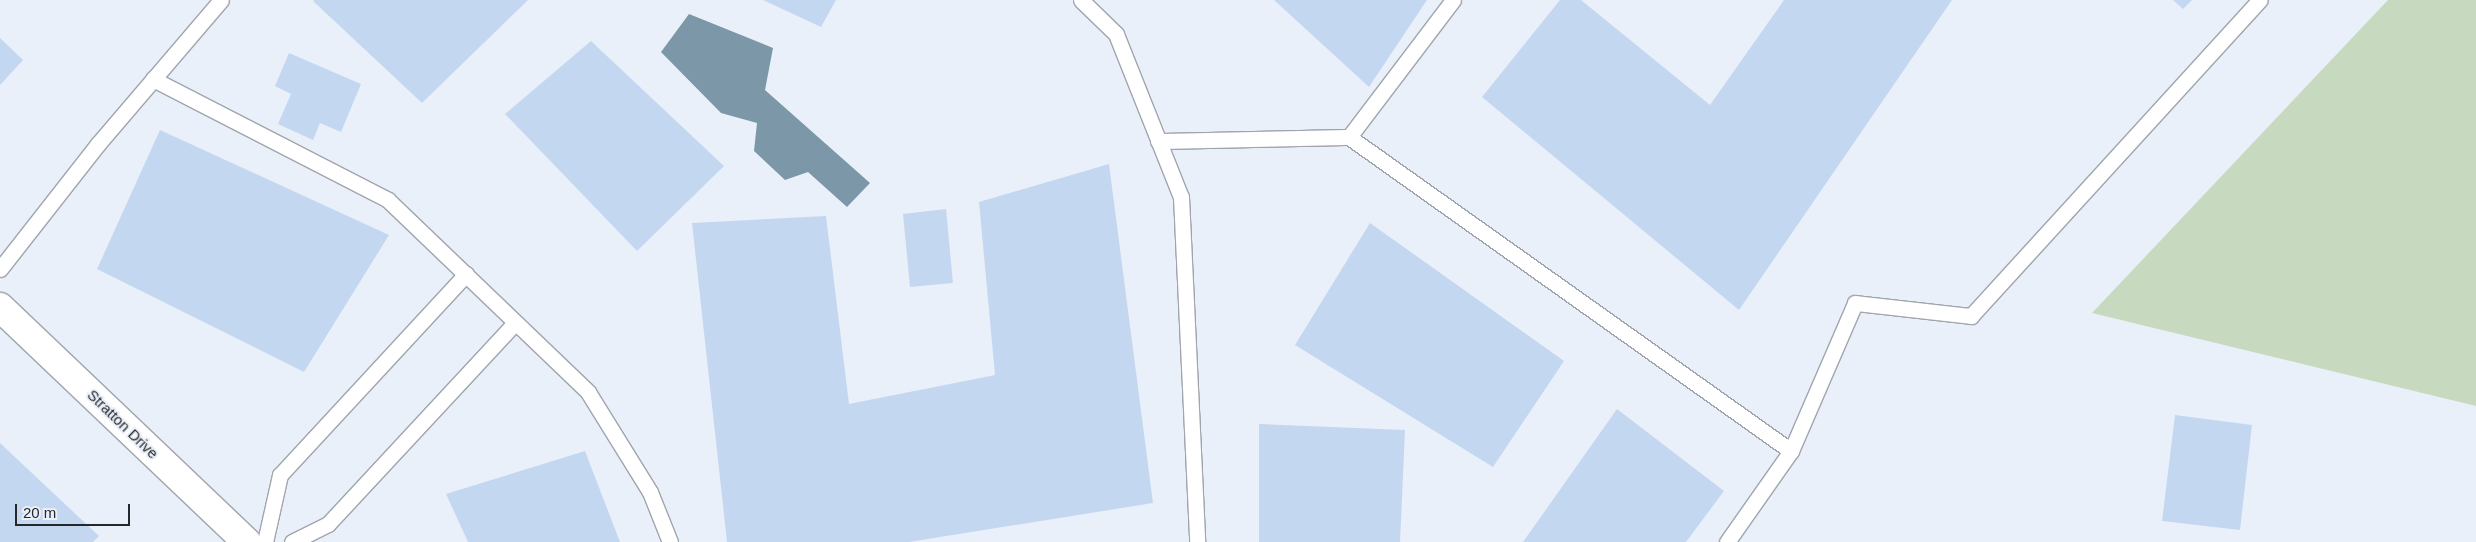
<!DOCTYPE html>
<style>
body{margin:0}
#map{position:relative;width:2476px;height:542px;overflow:hidden;background:#eaf0f9;font-family:Helvetica,sans-serif}
div>[style]{position:absolute}
[style*='--x']{left:calc(var(--x)*1px);top:calc(var(--y)*1px);width:calc(var(--w)*1px);rotate:calc(var(--a)*1deg)}
.green>*{inset:0;background:#c7dac0}
.water>*{inset:0;background:#7b97a8}
.building>*{inset:0;background:#c4d7f1}
.roads{filter:drop-shadow(1px 0 #a0a5ad) drop-shadow(-1px 0 #a0a5ad) drop-shadow(0 1px #a0a5ad) drop-shadow(0 -1px #a0a5ad)}
.lane>*{height:15px;margin:-7.5px;padding:0 7.5px;transform-origin:7.5px;border-radius:7.5px;background:#fff}
.street>*{height:28px;margin:-14px;padding:0 14px;transform-origin:14px;border-radius:14px;background:#fff}
span{translate:-50% -50%;white-space:nowrap;text-align:center;line-height:1.15;-webkit-text-stroke:4px #eaf0f9;paint-order:stroke}
.street-label{font-size:15px;color:#25272a}
.scale{position:absolute;left:15px;top:504px;width:115px;height:22px;box-sizing:border-box;border:2px solid #25272a;border-top:0;padding-left:6px;font-size:15px;line-height:18px;white-space:nowrap;color:#25272a;-webkit-text-stroke:4px #eaf0f9;paint-order:stroke}
</style>
<div id="map">
<div class="green">
<i style="clip-path:polygon(2388px 0,2476px 0,2476px 406px,2092px 313px)"></i>
</div>
<div class="water">
<i style="clip-path:polygon(689px 14px,773px 48px,765px 90px,870px 183px,847px 207px,808px 172px,785px 180px,754px 151px,757px 123px,721px 113px,661px 52px)"></i>
</div>
<div class="building">
<i style="clip-path:polygon(314px 0,528px 0,422px 103px,313px 1px)"></i>
<i style="clip-path:polygon(763px 0,836px 0,821px 27px)"></i>
<i style="clip-path:polygon(1274px 0,1427px 0,1369px 87px)"></i>
<i style="clip-path:polygon(1560px 0,1581px 0,1710px 105px,1784px 0,1952px 0,1739px 310px,1482px 97px)"></i>
<i style="clip-path:polygon(2173px 0,2192px 0,2183px 9px)"></i>
<i style="clip-path:polygon(0 38px,23px 60px,0 85px)"></i>
<i style="clip-path:polygon(591px 41px,724px 166px,637px 251px,505px 114px)"></i>
<i style="clip-path:polygon(289px 53px,361px 84px,341px 132px,320px 123px,313px 140px,278px 124px,291px 94px,275px 86px)"></i>
<i style="clip-path:polygon(160px 130px,389px 235px,304px 372px,97px 269px)"></i>
<i style="clip-path:polygon(1109px 164px,1153px 503px,909px 542px,727px 542px,692px 223px,826px 216px,849px 404px,995px 375px,979px 202px)"></i>
<i style="clip-path:polygon(946px 209px,953px 283px,910px 287px,903px 214px)"></i>
<i style="clip-path:polygon(1370px 223px,1564px 361px,1493px 467px,1295px 345px)"></i>
<i style="clip-path:polygon(1617px 409px,1724px 491px,1686px 542px,1523px 542px)"></i>
<i style="clip-path:polygon(2175px 415px,2252px 425px,2240px 530px,2162px 521px)"></i>
<i style="clip-path:polygon(1259px 424px,1405px 430px,1400px 542px,1259px 542px)"></i>
<i style="clip-path:polygon(0 443px,99px 536px,93px 542px,0 542px)"></i>
<i style="clip-path:polygon(585px 451px,620px 542px,468px 542px,446px 494px)"></i>
</div>
<div class="roads">
<div class="lane">
<i style="--x:1081;--y:0;--w:49;--a:44.2"></i>
<i style="--x:1116;--y:34;--w:175;--a:68.3"></i>
<i style="--x:1181;--y:197;--w:345;--a:87.3"></i>
<i style="--x:153;--y:79;--w:264;--a:27.2"></i>
<i style="--x:388;--y:200;--w:277;--a:43.8"></i>
<i style="--x:588;--y:392;--w:118;--a:58.2"></i>
<i style="--x:650;--y:492;--w:54;--a:68.2"></i>
<i style="--x:1349;--y:137;--w:172;--a:-52.8"></i>
<i style="--x:1158;--y:141;--w:191;--a:-1.2"></i>
<i style="--x:1349;--y:137;--w:542;--a:35.39"></i>
<i style="--x:0;--y:269;--w:159;--a:-51.9"></i>
<i style="--x:98;--y:144;--w:189;--a:-49.5"></i>
<i style="--x:265;--y:542;--w:69;--a:-77.4"></i>
<i style="--x:280;--y:475;--w:274;--a:-47.2"></i>
<i style="--x:292;--y:542;--w:40;--a:-26.6"></i>
<i style="--x:328;--y:524;--w:275;--a:-47.1"></i>
<i style="--x:1727;--y:542;--w:111;--a:-54.9"></i>
<i style="--x:1791;--y:451;--w:161;--a:-66.6"></i>
<i style="--x:1855;--y:303;--w:117;--a:6.4"></i>
<i style="--x:1971;--y:316;--w:428;--a:-47.6"></i>
</div>
<div class="street">
<i style="--x:0;--y:307;--w:341;--a:43.6"></i>
</div>
</div>
<div class="street-label">
<span style="left:123px;top:424px;rotate:44deg">Stratton Drive</span>
</div>
<div class="scale">20 m</div>
</div>
